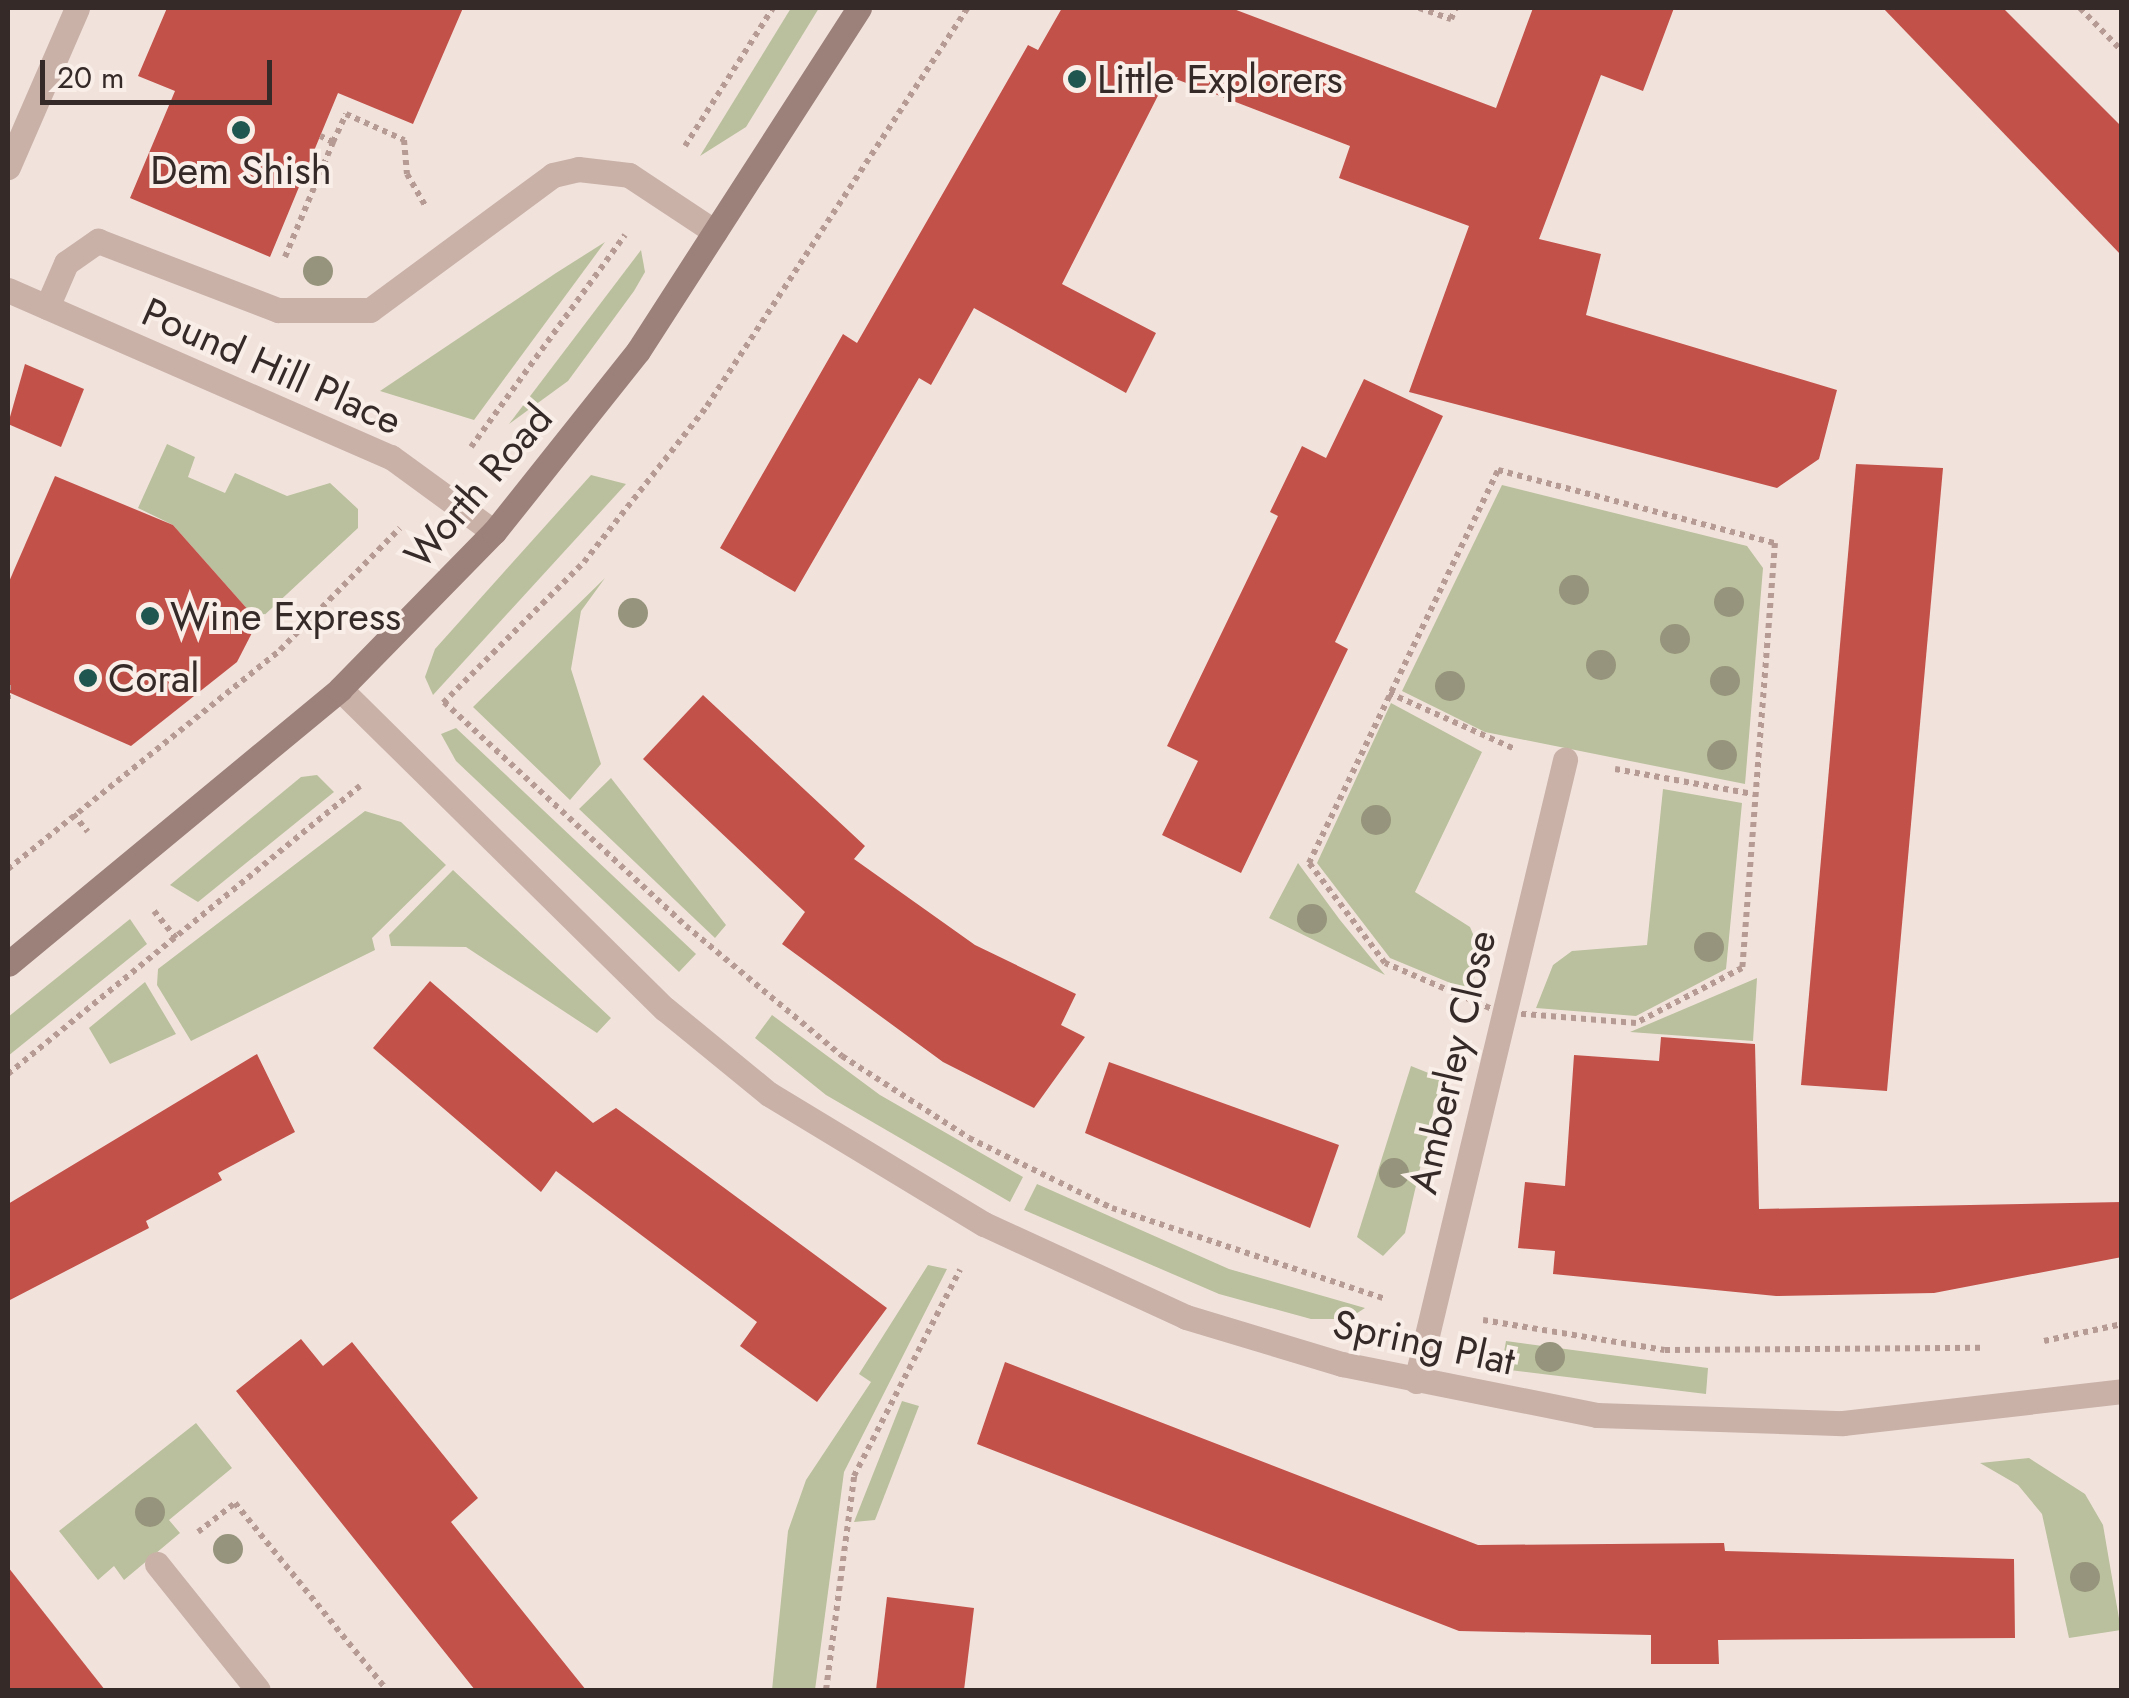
<!DOCTYPE html>
<style>
body{margin:0}
#map{position:relative;width:2129px;height:1698px;overflow:hidden;background:#f1e3dc;font-family:Jost,sans-serif}
div>[style]{position:absolute}
[style*='--x']{left:calc(var(--x)*1px);top:calc(var(--y)*1px);width:calc(var(--w)*1px);rotate:calc(var(--a)*1deg)}
.green>*{inset:0;background:#bac09d}
.building>*{inset:0;background:#c2514a}
.path>*{height:6px;margin-top:-3px;transform-origin:0;background:repeating-linear-gradient(90deg,#b59b93 0 5px,transparent 0 10px)}
.lane>*{height:25px;margin:-12.5px;padding:0 12.5px;transform-origin:12.5px;border-radius:12.5px;background:#c9b1a8}
.street>*{height:25px;margin:-12.5px;padding:0 12.5px;transform-origin:12.5px;border-radius:12.5px;background:#c9b1a8}
.secondary>*{height:25px;margin:-12.5px;padding:0 12.5px;transform-origin:12.5px;border-radius:12.5px;background:#9c807a}
.trees>*{width:30px;height:30px;margin:-15px;border-radius:50%;background:#96947c}
.dots>*{width:28px;height:28px;translate:-50% -50%;box-sizing:border-box;border:5px solid #f9eee8;border-radius:50%}
span{translate:-50% -50%;white-space:nowrap;text-align:center;line-height:1.15;-webkit-text-stroke:8px #f9eee8;paint-order:stroke}
.poi-label{font-size:40px;color:#362a28}
.left{translate:0 -50%;text-align:left}
.street-label{font-size:40px;color:#362a28}
.frame{position:absolute;inset:0;border:10px solid #362a28;pointer-events:none}
.scale{position:absolute;left:40px;top:60px;width:232px;height:45px;box-sizing:border-box;border:5px solid #362a28;border-top:0;padding-left:12px;font-size:30px;line-height:35px;white-space:nowrap;color:#362a28;-webkit-text-stroke:8px #f9eee8;paint-order:stroke}
</style>
<div id="map">
<div class="green">
<i style="clip-path:polygon(791px 8px,819px 8px,746px 127px,700px 156px)"></i>
<i style="clip-path:polygon(605px 242px,474px 420px,380px 391px,556px 273px)"></i>
<i style="clip-path:polygon(641px 250px,645px 272px,634px 291px,568px 381px,509px 424px)"></i>
<i style="clip-path:polygon(167px 444px,195px 457px,188px 477px,225px 493px,235px 473px,287px 496px,330px 483px,358px 509px,358px 528px,258px 621px,173px 525px,138px 508px)"></i>
<i style="clip-path:polygon(591px 475px,626px 484px,433px 695px,425px 677px,435px 649px)"></i>
<i style="clip-path:polygon(1502px 485px,1747px 546px,1763px 568px,1745px 784px,1485px 732px,1402px 691px)"></i>
<i style="clip-path:polygon(605px 578px,581px 611px,571px 669px,601px 764px,570px 800px,473px 707px)"></i>
<i style="clip-path:polygon(1391px 703px,1482px 752px,1415px 892px,1470px 927px,1479px 948px,1472px 992px,1390px 958px,1317px 863px)"></i>
<i style="clip-path:polygon(456px 728px,696px 954px,679px 972px,456px 761px,441px 734px)"></i>
<i style="clip-path:polygon(317px 775px,334px 792px,198px 902px,170px 885px,301px 777px)"></i>
<i style="clip-path:polygon(611px 778px,726px 925px,715px 938px,579px 809px)"></i>
<i style="clip-path:polygon(1663px 789px,1742px 803px,1726px 969px,1636px 1016px,1536px 1008px,1553px 965px,1572px 951px,1647px 945px)"></i>
<i style="clip-path:polygon(365px 811px,401px 822px,446px 865px,372px 938px,375px 950px,191px 1041px,157px 985px,158px 969px)"></i>
<i style="clip-path:polygon(1298px 863px,1340px 920px,1385px 975px,1269px 918px)"></i>
<i style="clip-path:polygon(453px 870px,611px 1018px,597px 1033px,466px 947px,391px 946px,389px 935px)"></i>
<i style="clip-path:polygon(130px 919px,147px 944px,8px 1056px,8px 1017px)"></i>
<i style="clip-path:polygon(1757px 978px,1753px 1041px,1630px 1032px)"></i>
<i style="clip-path:polygon(145px 982px,176px 1034px,110px 1064px,89px 1028px)"></i>
<i style="clip-path:polygon(772px 1015px,880px 1095px,1023px 1177px,1010px 1202px,826px 1095px,755px 1038px)"></i>
<i style="clip-path:polygon(1411px 1066px,1441px 1078px,1405px 1233px,1383px 1256px,1357px 1237px)"></i>
<i style="clip-path:polygon(1037px 1184px,1229px 1269px,1365px 1308px,1348px 1319px,1311px 1319px,1219px 1294px,1024px 1210px)"></i>
<i style="clip-path:polygon(928px 1265px,947px 1269px,844px 1472px,815px 1690px,772px 1690px,788px 1531px,806px 1480px,871px 1382px,859px 1374px)"></i>
<i style="clip-path:polygon(1506px 1341px,1708px 1368px,1706px 1394px,1501px 1369px)"></i>
<i style="clip-path:polygon(902px 1401px,919px 1406px,875px 1520px,854px 1522px)"></i>
<i style="clip-path:polygon(196px 1423px,232px 1468px,169px 1520px,180px 1533px,124px 1580px,114px 1566px,98px 1580px,59px 1531px)"></i>
<i style="clip-path:polygon(2029px 1458px,2085px 1494px,2103px 1525px,2121px 1630px,2069px 1638px,2042px 1514px,2018px 1485px,1980px 1463px)"></i>
</div>
<div class="building">
<i style="clip-path:polygon(167px 8px,463px 8px,413px 124px,338px 93px,270px 257px,130px 198px,175px 91px,138px 76px)"></i>
<i style="clip-path:polygon(1062px 8px,1231px 8px,1496px 108px,1533px 8px,1674px 8px,1643px 91px,1601px 75px,1539px 239px,1601px 254px,1586px 315px,1837px 390px,1819px 459px,1777px 488px,1409px 392px,1469px 226px,1339px 178px,1350px 146px,1168px 76px,1062px 284px,1156px 333px,1126px 393px,974px 308px,931px 385px,919px 378px,795px 592px,720px 548px,843px 334px,857px 343px,1028px 45px,1038px 50px)"></i>
<i style="clip-path:polygon(1883px 8px,2003px 8px,2122px 127px,2122px 256px)"></i>
<i style="clip-path:polygon(25px 364px,84px 389px,61px 447px,8px 424px)"></i>
<i style="clip-path:polygon(1364px 379px,1443px 416px,1335px 642px,1348px 649px,1241px 873px,1162px 835px,1198px 761px,1167px 746px,1278px 516px,1270px 512px,1302px 446px,1326px 458px)"></i>
<i style="clip-path:polygon(1856px 464px,1943px 468px,1887px 1091px,1801px 1085px)"></i>
<i style="clip-path:polygon(55px 476px,173px 525px,258px 621px,237px 662px,131px 746px,8px 692px,8px 584px)"></i>
<i style="clip-path:polygon(703px 695px,865px 846px,854px 859px,975px 945px,1076px 994px,1061px 1025px,1085px 1037px,1034px 1108px,943px 1062px,782px 944px,805px 912px,643px 759px)"></i>
<i style="clip-path:polygon(430px 981px,593px 1123px,616px 1108px,887px 1308px,817px 1402px,740px 1346px,757px 1322px,556px 1171px,541px 1192px,373px 1048px)"></i>
<i style="clip-path:polygon(1661px 1037px,1755px 1044px,1759px 1209px,2122px 1202px,2122px 1257px,1934px 1293px,1776px 1296px,1553px 1274px,1555px 1251px,1518px 1248px,1525px 1182px,1565px 1186px,1574px 1055px,1659px 1061px)"></i>
<i style="clip-path:polygon(257px 1054px,295px 1132px,218px 1173px,222px 1180px,146px 1221px,149px 1228px,8px 1301px,8px 1204px)"></i>
<i style="clip-path:polygon(1109px 1062px,1339px 1145px,1310px 1228px,1085px 1133px)"></i>
<i style="clip-path:polygon(301px 1339px,323px 1366px,352px 1342px,478px 1498px,451px 1522px,586px 1690px,475px 1690px,236px 1391px)"></i>
<i style="clip-path:polygon(1005px 1362px,1478px 1545px,1724px 1543px,1725px 1551px,2014px 1559px,2015px 1638px,1718px 1640px,1719px 1664px,1651px 1664px,1651px 1635px,1459px 1631px,977px 1444px)"></i>
<i style="clip-path:polygon(8px 1567px,105px 1690px,8px 1690px)"></i>
<i style="clip-path:polygon(887px 1597px,974px 1608px,964px 1690px,876px 1690px)"></i>
</div>
<div class="path">
<i style="--x:1419;--y:8;--w:34;--a:19"></i>
<i style="--x:1451;--y:19;--w:12;--a:-66"></i>
<i style="--x:2080;--y:8;--w:60;--a:45.7"></i>
<i style="--x:333;--y:142;--w:31;--a:-65"></i>
<i style="--x:346;--y:114;--w:64;--a:24.1"></i>
<i style="--x:404;--y:140;--w:34;--a:85"></i>
<i style="--x:407;--y:174;--w:36;--a:60"></i>
<i style="--x:685;--y:146;--w:164;--a:-57.5"></i>
<i style="--x:285;--y:257;--w:125;--a:-67.3"></i>
<i style="--x:333;--y:142;--w:14;--a:-155"></i>
<i style="--x:471;--y:447;--w:262;--a:-54"></i>
<i style="--x:1498;--y:470;--w:286;--a:14.8"></i>
<i style="--x:1775;--y:543;--w:426;--a:94.4"></i>
<i style="--x:1742;--y:968;--w:119;--a:152.6"></i>
<i style="--x:1636;--y:1023;--w:137;--a:-175.4"></i>
<i style="--x:1499;--y:1012;--w:124;--a:-156.7"></i>
<i style="--x:1385;--y:963;--w:126;--a:-127.2"></i>
<i style="--x:1309;--y:863;--w:436;--a:-64.3"></i>
<i style="--x:8;--y:685;--w:14;--a:90"></i>
<i style="--x:1389;--y:693;--w:138;--a:24"></i>
<i style="--x:444;--y:702;--w:330;--a:42.8"></i>
<i style="--x:686;--y:926;--w:203;--a:39.8"></i>
<i style="--x:842;--y:1056;--w:151;--a:32.8"></i>
<i style="--x:969;--y:1138;--w:159;--a:26.1"></i>
<i style="--x:1112;--y:1208;--w:286;--a:18.4"></i>
<i style="--x:443;--y:703;--w:199;--a:-45"></i>
<i style="--x:584;--y:562;--w:199;--a:-51.7"></i>
<i style="--x:707;--y:406;--w:475;--a:-56.8"></i>
<i style="--x:1615;--y:769;--w:140;--a:10.3"></i>
<i style="--x:73;--y:814;--w:23;--a:50"></i>
<i style="--x:8;--y:869;--w:349;--a:-38.8"></i>
<i style="--x:280;--y:650;--w:171;--a:-45.5"></i>
<i style="--x:154;--y:911;--w:35;--a:51"></i>
<i style="--x:8;--y:1074;--w:455;--a:-39.3"></i>
<i style="--x:1483;--y:1320;--w:184;--a:9.4"></i>
<i style="--x:1665;--y:1350;--w:317;--a:-0.4"></i>
<i style="--x:2044;--y:1341;--w:80;--a:-12.3"></i>
<i style="--x:198;--y:1532;--w:47;--a:-38.1"></i>
<i style="--x:235;--y:1503;--w:241;--a:50.9"></i>
<i style="--x:826;--y:1690;--w:216;--a:-82.5"></i>
<i style="--x:854;--y:1476;--w:232;--a:-62.8"></i>
</div>
<div class="lane">
<i style="--x:8;--y:167;--w:173;--a:-66.5"></i>
<i style="--x:47;--y:307;--w:48;--a:-66.6"></i>
<i style="--x:66;--y:263;--w:39;--a:-35"></i>
<i style="--x:98;--y:241;--w:193;--a:21"></i>
<i style="--x:278;--y:310;--w:92;--a:0"></i>
<i style="--x:370;--y:310;--w:227;--a:-36.4"></i>
<i style="--x:553;--y:175;--w:26;--a:-13"></i>
<i style="--x:578;--y:169;--w:51;--a:6.7"></i>
<i style="--x:629;--y:175;--w:103;--a:33.5"></i>
</div>
<div class="street">
<i style="--x:8;--y:290;--w:418;--a:23.6"></i>
<i style="--x:391;--y:457;--w:127;--a:36.1"></i>
<i style="--x:340;--y:689;--w:456;--a:44.6"></i>
<i style="--x:665;--y:1009;--w:134;--a:39.3"></i>
<i style="--x:769;--y:1094;--w:251;--a:31.2"></i>
<i style="--x:984;--y:1224;--w:222;--a:24.7"></i>
<i style="--x:1186;--y:1317;--w:163;--a:16.8"></i>
<i style="--x:1342;--y:1364;--w:260;--a:11.3"></i>
<i style="--x:1597;--y:1415;--w:246;--a:1.9"></i>
<i style="--x:1843;--y:1423;--w:281;--a:-6.5"></i>
<i style="--x:1416;--y:1381;--w:639;--a:-76.51"></i>
<i style="--x:157;--y:1564;--w:161;--a:51.3"></i>
</div>
<div class="secondary">
<i style="--x:8;--y:964;--w:431;--a:-39.6"></i>
<i style="--x:340;--y:689;--w:220;--a:-45.6"></i>
<i style="--x:494;--y:532;--w:231;--a:-51.5"></i>
<i style="--x:638;--y:351;--w:408;--a:-57.2"></i>
</div>
<div class="trees">
<i style="left:318px;top:271px"></i>
<i style="left:1574px;top:590px"></i>
<i style="left:1729px;top:602px"></i>
<i style="left:633px;top:613px"></i>
<i style="left:1675px;top:639px"></i>
<i style="left:1601px;top:665px"></i>
<i style="left:1725px;top:681px"></i>
<i style="left:1450px;top:686px"></i>
<i style="left:1722px;top:755px"></i>
<i style="left:1376px;top:820px"></i>
<i style="left:1312px;top:919px"></i>
<i style="left:1709px;top:947px"></i>
<i style="left:1394px;top:1173px"></i>
<i style="left:1550px;top:1357px"></i>
<i style="left:150px;top:1512px"></i>
<i style="left:228px;top:1549px"></i>
<i style="left:2085px;top:1577px"></i>
</div>
<div class="dots">
<i style="left:1077px;top:79px;background:#1f5650"></i>
<i style="left:241px;top:130px;background:#1f5650"></i>
<i style="left:150px;top:616px;background:#1f5650"></i>
<i style="left:88px;top:678px;background:#1f5650"></i>
</div>
<div class="poi-label">
<span class="left" style="left:1097px;top:79px">Little Explorers</span>
<span style="left:241px;top:170px">Dem Shish</span>
<span class="left" style="left:170px;top:616px">Wine Express</span>
<span class="left" style="left:108px;top:678px">Coral</span>
</div>
<div class="street-label">
<span style="left:272px;top:366px;rotate:24deg">Pound Hill Place</span>
<span style="left:478px;top:486px;rotate:-49deg">Worth Road</span>
<span style="left:1452px;top:1062px;rotate:-77deg">Amberley Close</span>
<span style="left:1424px;top:1342px;rotate:12deg">Spring Plat</span>
</div>
<div class="frame"></div>
<div class="scale">20 m</div>
</div>
